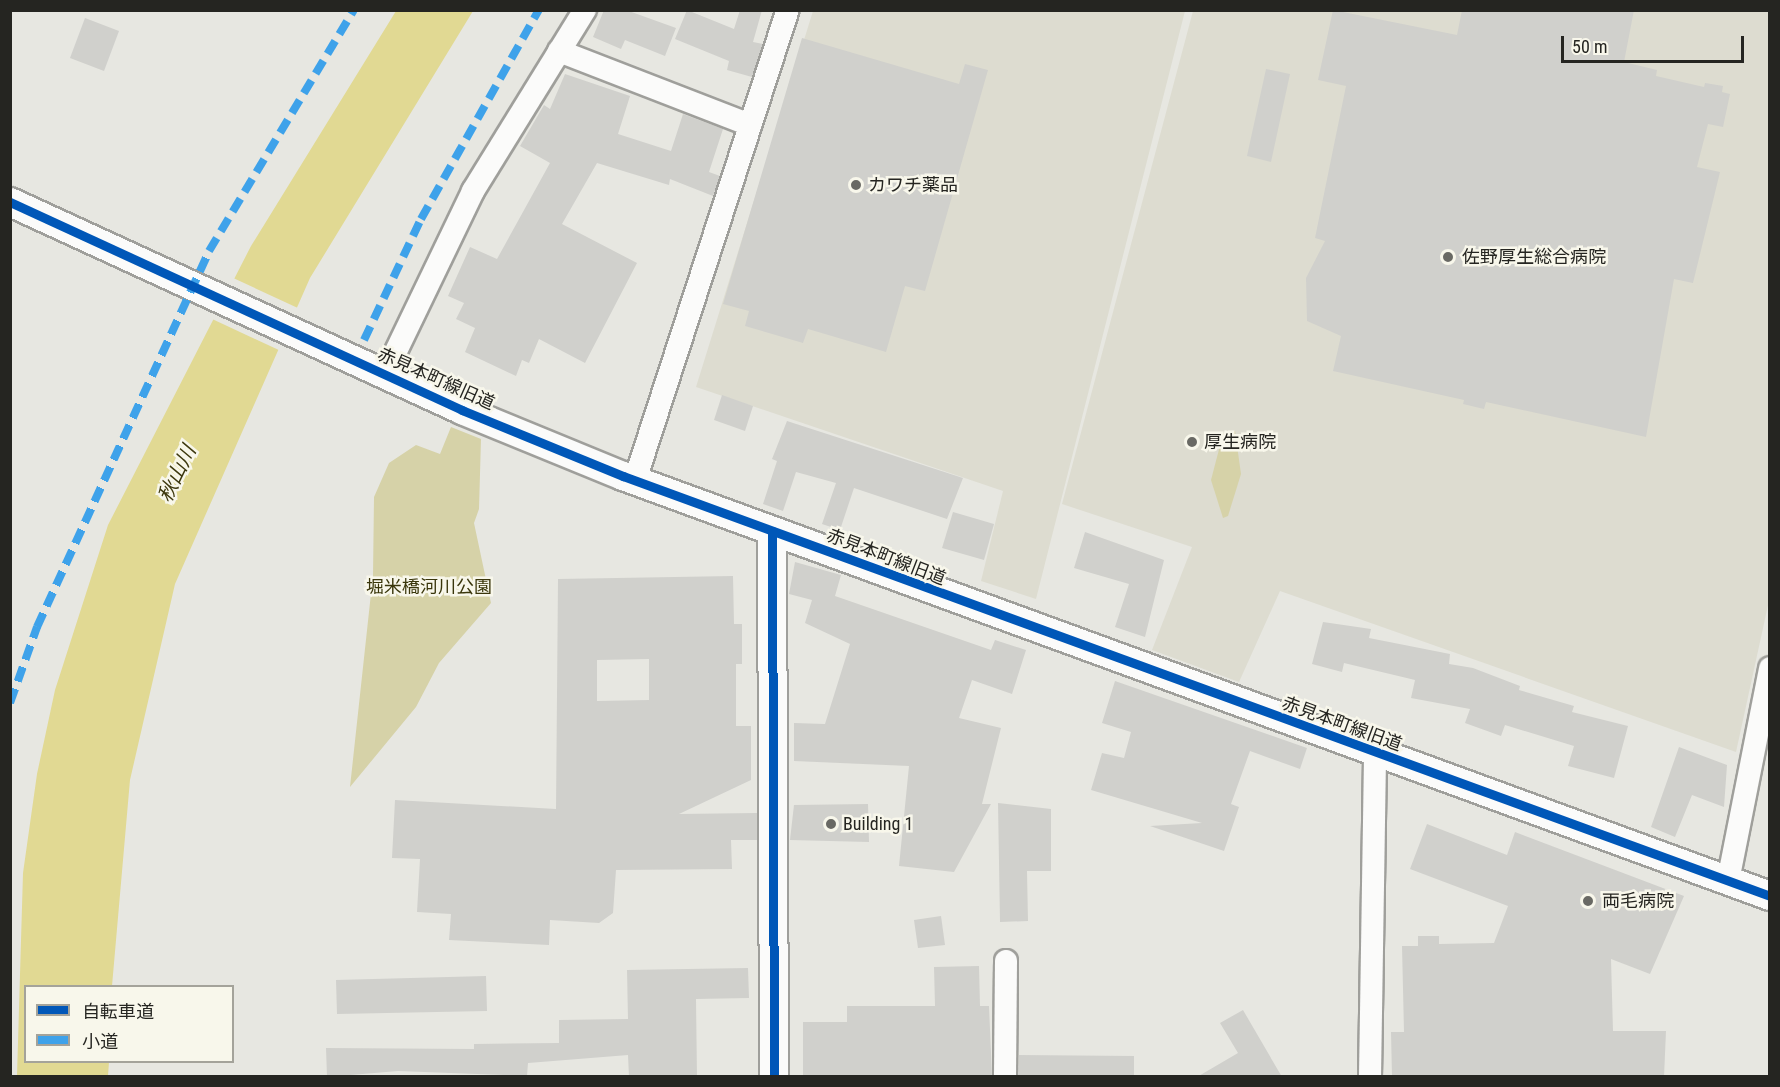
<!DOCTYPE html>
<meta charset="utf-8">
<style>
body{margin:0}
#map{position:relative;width:1780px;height:1087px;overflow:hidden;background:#e7e7e1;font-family:"Roboto Condensed","Noto Sans JP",sans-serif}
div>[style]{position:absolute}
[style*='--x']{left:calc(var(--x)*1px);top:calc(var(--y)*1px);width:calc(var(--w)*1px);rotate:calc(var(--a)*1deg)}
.built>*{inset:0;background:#dddcd0}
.green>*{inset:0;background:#d6d2a8}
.water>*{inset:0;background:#e1d993}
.pier>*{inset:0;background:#e7e7e1}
.building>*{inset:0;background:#d0d0cc}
.roads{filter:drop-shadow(2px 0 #9f9f9b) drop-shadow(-2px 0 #9f9f9b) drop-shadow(0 2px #9f9f9b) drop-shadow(0 -2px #9f9f9b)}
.minor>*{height:22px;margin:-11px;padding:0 11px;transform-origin:11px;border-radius:11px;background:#fbfbfa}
.tertiary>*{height:28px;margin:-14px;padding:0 14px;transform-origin:14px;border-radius:14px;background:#fbfbfa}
.quiet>*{height:8px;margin-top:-4px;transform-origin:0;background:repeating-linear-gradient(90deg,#3ea2ea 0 15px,transparent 0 23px)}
.cycleway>*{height:9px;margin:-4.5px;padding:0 4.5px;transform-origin:4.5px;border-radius:4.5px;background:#0057b8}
.dots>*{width:16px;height:16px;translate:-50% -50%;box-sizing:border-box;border:3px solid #f8f7eb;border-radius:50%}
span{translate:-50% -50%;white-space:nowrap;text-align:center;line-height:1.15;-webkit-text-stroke:5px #f8f7eb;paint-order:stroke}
.poi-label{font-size:18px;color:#252521}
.left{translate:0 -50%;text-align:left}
.street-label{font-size:18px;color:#252521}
.park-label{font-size:18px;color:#3a360b}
.water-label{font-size:20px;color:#3e390f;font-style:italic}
.frame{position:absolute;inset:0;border:12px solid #252521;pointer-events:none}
.legend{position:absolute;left:24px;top:985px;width:210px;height:78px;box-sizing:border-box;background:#f8f7eb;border:2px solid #a4a39a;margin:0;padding:8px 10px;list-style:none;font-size:18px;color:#252521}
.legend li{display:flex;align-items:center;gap:12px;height:30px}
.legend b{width:30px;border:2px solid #a4a39a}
.scale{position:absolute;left:1561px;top:36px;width:183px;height:27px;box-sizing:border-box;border:3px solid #252521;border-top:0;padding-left:8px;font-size:18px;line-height:21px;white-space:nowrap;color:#252521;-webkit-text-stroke:4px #f8f7eb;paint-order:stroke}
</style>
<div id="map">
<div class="built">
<i style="clip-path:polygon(813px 11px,1185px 11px,1036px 599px,981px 581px,1003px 491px,696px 387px)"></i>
<i style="clip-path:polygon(1193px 11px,1769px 11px,1770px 596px,1736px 752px,1280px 591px,1239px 682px,1152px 650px,1192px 547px,1062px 504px)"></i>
</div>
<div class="green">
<i style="clip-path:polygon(451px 427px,481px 439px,479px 509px,474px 523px,491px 603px,439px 663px,416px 707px,350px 787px,373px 575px,374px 497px,389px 463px,416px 445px,440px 454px)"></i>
<i style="clip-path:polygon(1235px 431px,1241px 474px,1228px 516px,1223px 518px,1211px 480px,1223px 434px)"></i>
</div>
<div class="water">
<i style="clip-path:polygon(396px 11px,473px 11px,310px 278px,175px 584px,130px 780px,112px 986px,26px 986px,26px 1062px,109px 1062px,108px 1076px,17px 1076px,23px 873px,37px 774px,55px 690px,108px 525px,251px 246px)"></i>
</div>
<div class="pier">
<i style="clip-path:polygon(231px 277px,300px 309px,281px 351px,210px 318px)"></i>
</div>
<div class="building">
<i style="clip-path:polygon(604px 10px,626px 10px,676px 28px,665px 56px,625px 40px,621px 49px,593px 37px)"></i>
<i style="clip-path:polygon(687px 10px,734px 29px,740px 10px,762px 10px,753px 42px,763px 44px,752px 77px,727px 70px,729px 61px,675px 39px)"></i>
<i style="clip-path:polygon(1333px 10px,1457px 35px,1462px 10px,1634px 10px,1624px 62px,1657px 70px,1656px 76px,1704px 87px,1705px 83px,1723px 86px,1722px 92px,1730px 94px,1723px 127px,1708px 124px,1697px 167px,1720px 172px,1693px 283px,1674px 279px,1646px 437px,1486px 402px,1484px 409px,1463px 404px,1464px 400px,1333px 371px,1341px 336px,1307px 321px,1306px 278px,1325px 241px,1315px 238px,1346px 86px,1318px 80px)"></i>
<i style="clip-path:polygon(85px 18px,119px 31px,104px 71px,70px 58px)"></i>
<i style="clip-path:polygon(802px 38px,959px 84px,965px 64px,988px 70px,925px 291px,905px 286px,886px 352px,808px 329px,803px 343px,745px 326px,749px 311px,723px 304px)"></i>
<i style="clip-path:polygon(1266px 69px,1290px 74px,1271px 162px,1247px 156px)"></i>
<i style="clip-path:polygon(565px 74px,630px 96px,618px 134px,671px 151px,683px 114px,723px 129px,709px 172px,720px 176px,713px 196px,670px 179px,669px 185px,597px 163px,562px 224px,637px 263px,585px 363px,539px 339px,529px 363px,522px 360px,516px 376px,465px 352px,475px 328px,456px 319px,464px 303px,448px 296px,470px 247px,497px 259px,550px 163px,520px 146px,544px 105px,550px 109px)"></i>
<i style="clip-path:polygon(722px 395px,753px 406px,745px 431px,714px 420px)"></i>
<i style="clip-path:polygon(787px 421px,963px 478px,947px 519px,854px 488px,840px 530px,822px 524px,836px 483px,796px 472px,783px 511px,763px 504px,777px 461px,772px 459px)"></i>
<i style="clip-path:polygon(953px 512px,994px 524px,984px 560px,942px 548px)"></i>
<i style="clip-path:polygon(1085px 532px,1164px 560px,1145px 637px,1115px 627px,1129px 584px,1074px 568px)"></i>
<i style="clip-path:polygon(795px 562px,841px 575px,835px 596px,991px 650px,995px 640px,1026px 650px,1012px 694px,972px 680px,959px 718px,1001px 728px,982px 804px,991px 804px,954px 872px,899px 866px,909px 766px,794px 761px,794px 723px,825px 724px,850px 644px,805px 623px,812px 600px,789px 594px)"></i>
<i style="clip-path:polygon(evenodd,733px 576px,734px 624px,742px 624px,742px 664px,736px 664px,736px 726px,751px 726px,751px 780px,679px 814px,757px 813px,757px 840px,731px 840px,732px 869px,616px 870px,613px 913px,599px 923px,550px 920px,549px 945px,449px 940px,451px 914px,417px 912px,420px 859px,392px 858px,395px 800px,556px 809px,558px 579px,733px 576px,649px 659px,649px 700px,597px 701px,597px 660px,649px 659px)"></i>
<i style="clip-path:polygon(1323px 622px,1371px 629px,1369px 638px,1450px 654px,1449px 664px,1473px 668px,1520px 686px,1519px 690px,1574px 706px,1572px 712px,1628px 726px,1614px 778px,1568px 766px,1574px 746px,1505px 725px,1501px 736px,1465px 723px,1470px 709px,1411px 698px,1415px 680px,1344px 663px,1342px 672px,1312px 664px)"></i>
<i style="clip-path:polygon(1115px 681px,1307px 748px,1300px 769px,1250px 751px,1231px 804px,1239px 807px,1224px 851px,1150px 826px,1202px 823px,1091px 790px,1102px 753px,1124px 758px,1131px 732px,1102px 723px)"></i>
<i style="clip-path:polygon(1679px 747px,1727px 765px,1724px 807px,1692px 795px,1675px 837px,1651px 827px)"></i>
<i style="clip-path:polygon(998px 803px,1051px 809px,1051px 871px,1027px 871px,1028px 921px,1000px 922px)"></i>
<i style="clip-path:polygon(868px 804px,869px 842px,790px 840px,794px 805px)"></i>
<i style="clip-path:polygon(1427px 824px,1507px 855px,1515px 832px,1684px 896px,1650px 974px,1611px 959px,1613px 1031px,1666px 1031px,1664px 1077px,1392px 1077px,1391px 1032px,1404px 1032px,1402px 946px,1418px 946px,1418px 936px,1439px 936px,1439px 944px,1494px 943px,1508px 906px,1410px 869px)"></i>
<i style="clip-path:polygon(941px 916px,945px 945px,918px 948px,914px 920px)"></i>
<i style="clip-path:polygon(979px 966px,980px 1006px,989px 1006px,992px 1077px,803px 1077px,803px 1022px,847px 1022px,847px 1006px,935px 1006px,934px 967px)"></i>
<i style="clip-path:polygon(748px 968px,749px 998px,696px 999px,697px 1077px,629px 1077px,628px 1055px,528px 1063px,527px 1076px,398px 1071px,327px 1077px,326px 1048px,474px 1049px,474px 1044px,559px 1043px,559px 1020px,628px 1019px,627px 970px)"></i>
<i style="clip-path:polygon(486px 976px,487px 1011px,337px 1014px,336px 980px)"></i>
<i style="clip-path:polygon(1243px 1010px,1282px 1077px,1197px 1077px,1238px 1053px,1220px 1023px)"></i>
<i style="clip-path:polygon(1019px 1055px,1134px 1056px,1134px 1077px,1018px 1077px)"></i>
</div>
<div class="roads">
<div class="minor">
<i style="--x:559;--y:51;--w:205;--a:21.2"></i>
<i style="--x:385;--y:374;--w:203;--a:-64.3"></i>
<i style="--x:473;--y:191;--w:213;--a:-58.3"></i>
<i style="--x:635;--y:480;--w:494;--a:-72"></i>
<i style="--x:1728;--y:881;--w:217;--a:-78.8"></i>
<i style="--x:1005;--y:1076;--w:115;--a:-89.5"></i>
<i style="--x:1370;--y:1076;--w:322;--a:-89.1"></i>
</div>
<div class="tertiary">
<i style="--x:10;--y:202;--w:498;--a:24.7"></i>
<i style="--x:462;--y:410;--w:174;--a:22.3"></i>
<i style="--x:623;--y:476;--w:1221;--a:20.11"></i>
<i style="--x:772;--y:531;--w:545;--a:89.79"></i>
</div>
</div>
<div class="quiet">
<i style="--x:364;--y:340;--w:134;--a:-64.8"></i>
<i style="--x:421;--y:219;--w:240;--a:-60.6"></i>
<i style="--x:10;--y:703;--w:81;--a:-70.4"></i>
<i style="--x:37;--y:627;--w:413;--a:-65.4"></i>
<i style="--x:209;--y:251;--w:281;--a:-59"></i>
</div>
<div class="cycleway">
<i style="--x:10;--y:202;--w:498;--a:24.7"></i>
<i style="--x:462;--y:410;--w:174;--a:22.3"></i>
<i style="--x:623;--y:476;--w:1221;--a:20.11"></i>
<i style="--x:772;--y:531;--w:545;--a:89.79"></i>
</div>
<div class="dots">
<i style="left:856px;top:185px;background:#696964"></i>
<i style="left:1448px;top:257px;background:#696964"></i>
<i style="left:1192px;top:442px;background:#696964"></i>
<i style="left:831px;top:824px;background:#696964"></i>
<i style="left:1588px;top:901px;background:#696964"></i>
</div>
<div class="poi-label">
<span class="left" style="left:868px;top:185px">カワチ薬品</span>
<span class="left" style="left:1462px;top:257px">佐野厚生総合病院</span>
<span class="left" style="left:1204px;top:442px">厚生病院</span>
<span class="left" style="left:843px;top:824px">Building 1</span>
<span class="left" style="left:1602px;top:901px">両毛病院</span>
</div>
<div class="street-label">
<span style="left:436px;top:379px;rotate:24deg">赤見本町線旧道</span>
<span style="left:886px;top:557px;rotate:21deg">赤見本町線旧道</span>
<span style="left:1342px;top:724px;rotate:20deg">赤見本町線旧道</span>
</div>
<div class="park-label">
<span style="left:429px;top:587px">堀米橋河川公園</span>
</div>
<div class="water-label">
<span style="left:177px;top:474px;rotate:-64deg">秋山川</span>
</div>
<div class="frame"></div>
<ul class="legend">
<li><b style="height:8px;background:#0057b8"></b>自転車道</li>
<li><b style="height:8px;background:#3ea2ea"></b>小道</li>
</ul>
<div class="scale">50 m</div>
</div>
